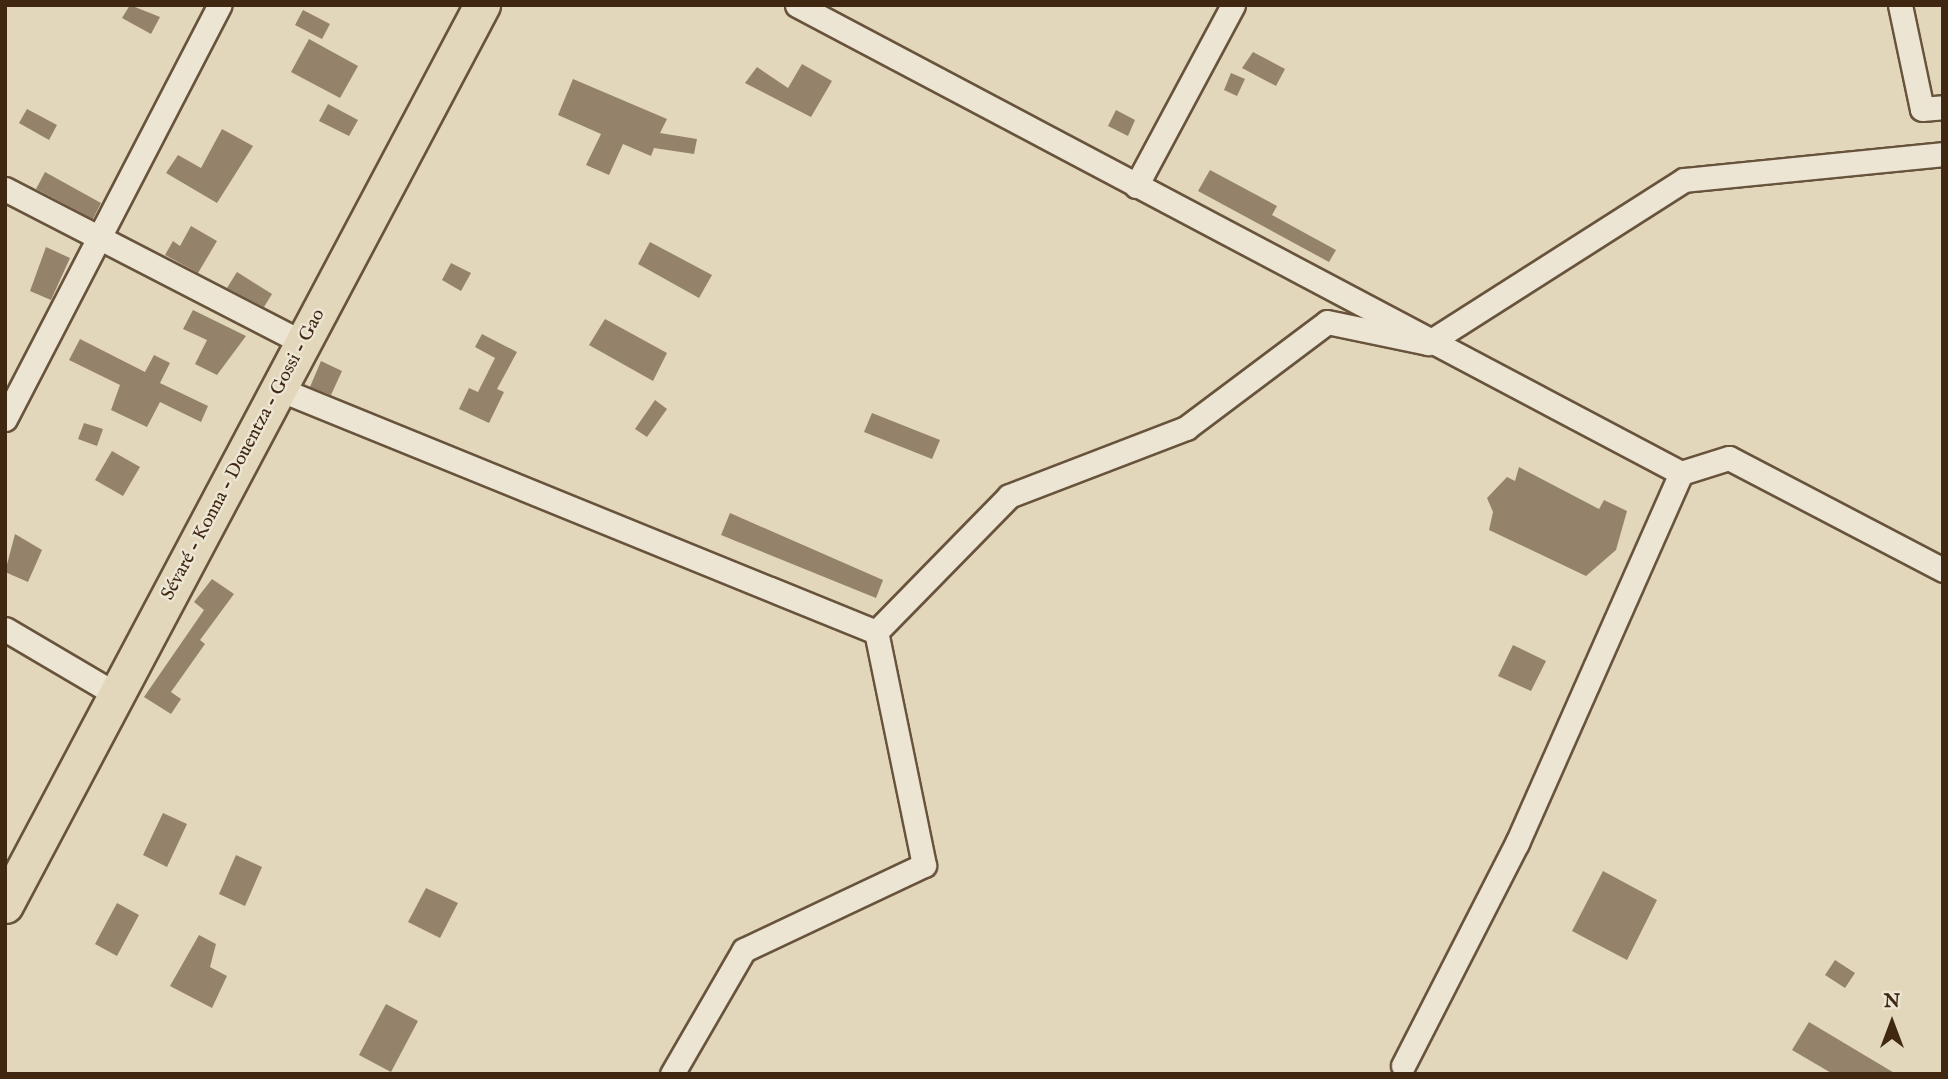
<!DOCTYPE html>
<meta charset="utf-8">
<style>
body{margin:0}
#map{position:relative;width:1948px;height:1079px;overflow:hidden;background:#e2d7bb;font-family:"IM FELL English",serif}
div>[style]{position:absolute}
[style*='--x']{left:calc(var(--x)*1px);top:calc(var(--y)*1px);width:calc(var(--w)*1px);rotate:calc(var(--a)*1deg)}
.building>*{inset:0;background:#94836a}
.roads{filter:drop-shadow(2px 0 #68533c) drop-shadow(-2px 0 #68533c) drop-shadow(0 2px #68533c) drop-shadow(0 -2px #68533c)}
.minor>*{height:23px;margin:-11.5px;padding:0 11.5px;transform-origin:11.5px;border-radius:11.5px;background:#ece5d3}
.primary>*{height:35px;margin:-17.5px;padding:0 17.5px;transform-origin:17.5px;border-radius:17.5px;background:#e2d7bb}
span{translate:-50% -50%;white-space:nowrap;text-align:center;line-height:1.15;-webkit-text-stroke:5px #ece5d3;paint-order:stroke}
.street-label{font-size:19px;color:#402712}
.frame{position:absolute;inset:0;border:7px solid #402712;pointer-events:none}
.north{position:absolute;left:1857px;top:988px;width:70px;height:70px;-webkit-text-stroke:5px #ece5d3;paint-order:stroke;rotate:0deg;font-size:19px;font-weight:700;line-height:28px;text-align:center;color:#402712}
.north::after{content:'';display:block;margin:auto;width:24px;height:32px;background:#402712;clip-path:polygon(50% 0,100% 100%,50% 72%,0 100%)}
</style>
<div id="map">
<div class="building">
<i style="clip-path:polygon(130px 5px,160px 17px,151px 34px,122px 18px)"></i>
<i style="clip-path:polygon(303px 10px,330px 24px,322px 39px,295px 25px)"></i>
<i style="clip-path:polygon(309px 39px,358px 66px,340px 98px,291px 72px)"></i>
<i style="clip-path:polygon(1253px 52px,1285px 69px,1276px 86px,1242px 68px)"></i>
<i style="clip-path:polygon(802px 64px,832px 81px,811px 117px,745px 83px,757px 67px,788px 88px)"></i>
<i style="clip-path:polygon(1231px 73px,1245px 79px,1237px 96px,1224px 90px)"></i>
<i style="clip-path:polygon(573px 79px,667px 119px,660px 133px,697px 139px,694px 154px,654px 148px,651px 156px,623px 144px,609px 175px,586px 165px,601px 134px,558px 115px)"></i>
<i style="clip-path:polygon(328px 104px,358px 120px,349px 136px,319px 121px)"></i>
<i style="clip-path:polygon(27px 109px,57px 125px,49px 140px,19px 123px)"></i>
<i style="clip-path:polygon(1116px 110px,1135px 120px,1128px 136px,1108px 126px)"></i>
<i style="clip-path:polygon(222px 129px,253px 146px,217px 203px,166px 173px,178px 155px,201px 168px)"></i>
<i style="clip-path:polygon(1210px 170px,1277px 206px,1272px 215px,1336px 250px,1329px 262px,1198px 191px)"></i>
<i style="clip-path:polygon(45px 172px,101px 203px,93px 219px,36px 189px)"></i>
<i style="clip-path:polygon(191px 226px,217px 241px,198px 273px,165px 255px,173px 241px,180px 246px)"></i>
<i style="clip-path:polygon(650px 242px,712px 275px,699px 298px,638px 264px)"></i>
<i style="clip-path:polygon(46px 247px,70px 258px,51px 300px,30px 291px)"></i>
<i style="clip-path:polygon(451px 263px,471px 273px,461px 291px,442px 280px)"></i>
<i style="clip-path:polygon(237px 272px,272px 294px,264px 307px,227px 288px)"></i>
<i style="clip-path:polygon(193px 310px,246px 336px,217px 375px,195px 364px,207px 340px,183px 329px)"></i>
<i style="clip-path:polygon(605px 319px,667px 353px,653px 381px,589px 345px)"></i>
<i style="clip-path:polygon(482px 334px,517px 352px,497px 389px,504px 392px,489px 423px,459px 409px,469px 388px,478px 392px,495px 358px,475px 347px)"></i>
<i style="clip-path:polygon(80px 339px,145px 372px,154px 355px,170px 363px,160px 383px,208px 406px,201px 422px,160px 402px,147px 427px,111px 410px,120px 385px,69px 360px)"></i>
<i style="clip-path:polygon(321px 361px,342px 371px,331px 395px,310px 387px)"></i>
<i style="clip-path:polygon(655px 400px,667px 409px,647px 437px,635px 429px)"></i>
<i style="clip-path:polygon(872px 413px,940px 440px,932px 459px,864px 432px)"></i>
<i style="clip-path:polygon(84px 423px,103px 429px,97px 446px,78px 439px)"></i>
<i style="clip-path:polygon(112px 451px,140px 467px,123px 496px,95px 480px)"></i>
<i style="clip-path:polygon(1519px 467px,1599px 509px,1604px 500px,1627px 511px,1616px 550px,1586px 576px,1489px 530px,1493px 512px,1487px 498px,1507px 477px,1515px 481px)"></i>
<i style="clip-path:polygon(730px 513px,883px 580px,876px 598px,721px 535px)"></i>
<i style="clip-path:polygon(15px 534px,42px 550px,28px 582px,5px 572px)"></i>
<i style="clip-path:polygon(212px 579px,234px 594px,200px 640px,205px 644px,171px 692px,181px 699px,171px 714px,144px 697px,204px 610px,194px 602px)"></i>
<i style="clip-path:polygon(1513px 645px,1546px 661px,1531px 691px,1498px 676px)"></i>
<i style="clip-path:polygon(163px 813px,187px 824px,167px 867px,143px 855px)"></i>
<i style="clip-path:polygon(236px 855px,262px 867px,245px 906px,219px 894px)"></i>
<i style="clip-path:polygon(1603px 871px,1657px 900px,1627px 960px,1572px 931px)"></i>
<i style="clip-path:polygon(426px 888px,458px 903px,440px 938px,408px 922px)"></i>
<i style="clip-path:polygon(117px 903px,139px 915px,117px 956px,95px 944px)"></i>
<i style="clip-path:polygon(199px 935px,216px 944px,210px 967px,227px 976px,212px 1008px,170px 986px)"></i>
<i style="clip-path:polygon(1835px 960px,1855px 973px,1845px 988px,1825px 975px)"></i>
<i style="clip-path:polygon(386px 1004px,418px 1021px,391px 1072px,359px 1055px)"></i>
<i style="clip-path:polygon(1809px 1022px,1896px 1074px,1833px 1074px,1792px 1050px)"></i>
</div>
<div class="roads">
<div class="minor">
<i style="--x:797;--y:5;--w:1000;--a:27.9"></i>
<i style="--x:1681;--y:473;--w:405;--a:113.9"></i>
<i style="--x:1517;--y:843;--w:250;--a:117.1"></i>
<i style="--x:1900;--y:5;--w:106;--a:78.1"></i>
<i style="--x:1922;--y:109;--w:21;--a:-5"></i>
<i style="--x:1136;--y:186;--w:205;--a:-61.8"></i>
<i style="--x:5;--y:189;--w:335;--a:27.3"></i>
<i style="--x:279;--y:389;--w:645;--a:22.15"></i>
<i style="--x:876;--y:632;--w:190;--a:-45.6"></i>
<i style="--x:1009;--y:496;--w:190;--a:-21"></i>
<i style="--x:1186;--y:428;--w:176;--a:-36.9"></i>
<i style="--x:1327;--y:322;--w:103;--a:11.7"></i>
<i style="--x:1428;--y:343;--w:303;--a:-32.5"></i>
<i style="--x:1684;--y:180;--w:260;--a:-5.7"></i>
<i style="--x:5;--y:419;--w:466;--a:-62.6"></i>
<i style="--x:1681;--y:473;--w:50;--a:-17.4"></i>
<i style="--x:1729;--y:458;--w:242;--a:27.6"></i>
<i style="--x:5;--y:629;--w:130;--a:30.5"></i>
<i style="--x:672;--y:1074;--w:143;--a:-59.9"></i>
<i style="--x:744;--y:950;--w:199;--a:-25.3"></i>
<i style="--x:924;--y:865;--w:238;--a:-101.6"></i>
</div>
<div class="primary">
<i style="--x:5;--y:905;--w:1019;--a:-62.08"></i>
</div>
</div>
<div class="street-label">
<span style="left:244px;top:455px;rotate:-62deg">Sévaré - Konna - Douentza - Gossi - Gao</span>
</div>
<div class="frame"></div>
<div class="north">N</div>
</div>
